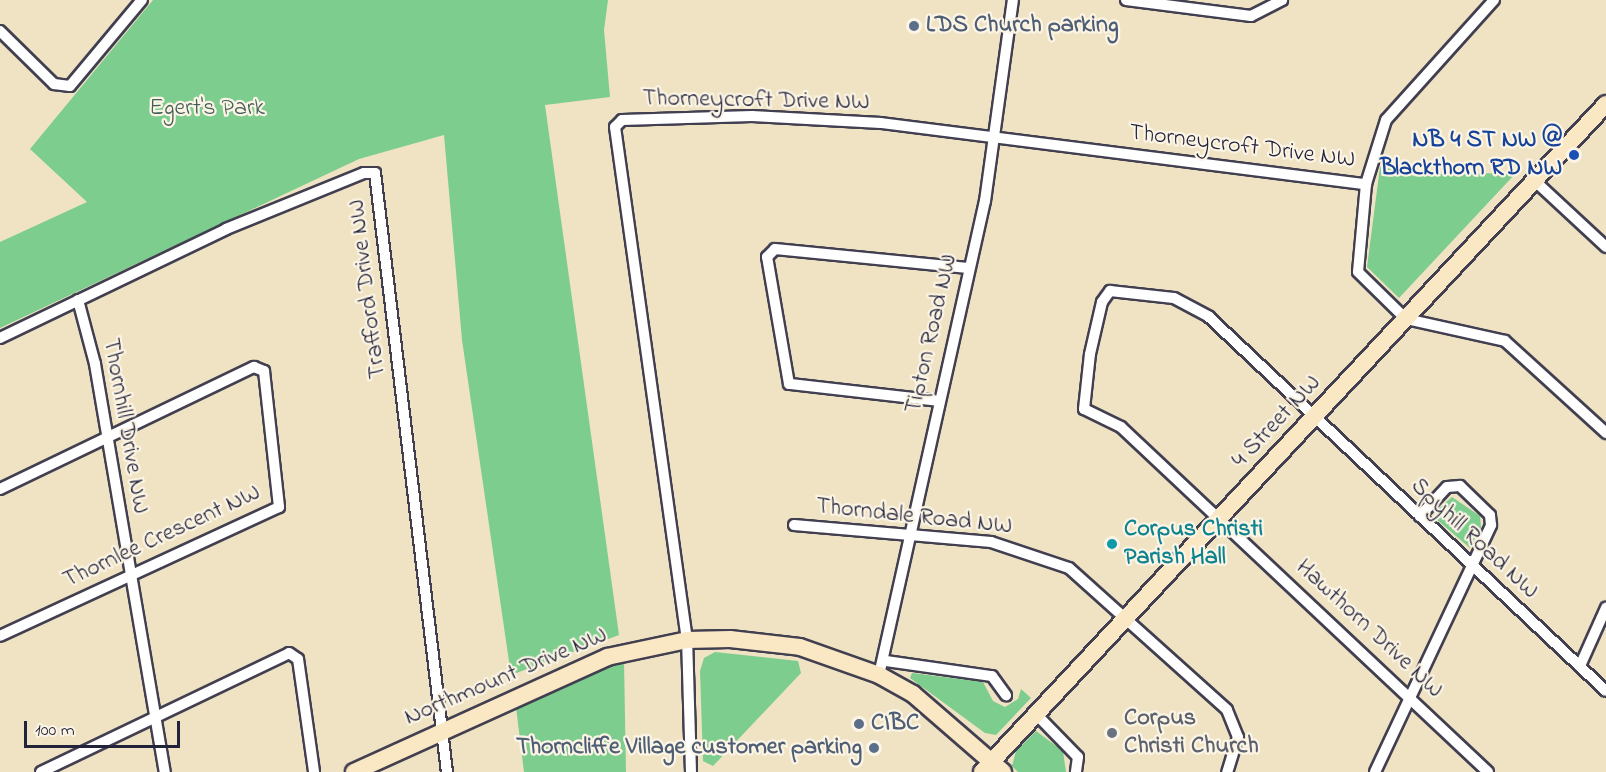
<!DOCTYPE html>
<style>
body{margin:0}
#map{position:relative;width:1606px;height:772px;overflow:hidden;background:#efe3c4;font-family:"Indie Flower",sans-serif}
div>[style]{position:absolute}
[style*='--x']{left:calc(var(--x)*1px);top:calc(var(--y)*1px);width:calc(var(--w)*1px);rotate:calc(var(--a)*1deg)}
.green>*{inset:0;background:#7dcd8e}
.roads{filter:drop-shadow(2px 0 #413f50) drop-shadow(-2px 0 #413f50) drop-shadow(0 2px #413f50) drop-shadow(0 -2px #413f50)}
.street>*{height:10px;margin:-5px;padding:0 5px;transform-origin:5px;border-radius:5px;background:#fff}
.secondary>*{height:16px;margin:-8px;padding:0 8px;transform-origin:8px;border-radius:8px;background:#fae7c3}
.dots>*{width:16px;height:16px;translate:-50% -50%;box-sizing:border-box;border:3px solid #fcf5e5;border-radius:50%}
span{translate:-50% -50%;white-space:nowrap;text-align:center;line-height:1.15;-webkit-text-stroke:4.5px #fcf5e5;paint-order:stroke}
.service-label{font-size:24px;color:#4e5e75;font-weight:700}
.left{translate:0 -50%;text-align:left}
.right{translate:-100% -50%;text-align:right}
.street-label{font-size:24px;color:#22223b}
.park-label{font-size:24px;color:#425e58}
.transit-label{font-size:24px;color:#164399;font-weight:700}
.culture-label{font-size:24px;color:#0d838f;font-weight:700}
.worship-label{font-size:24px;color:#5b616d;font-weight:700}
.scale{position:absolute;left:24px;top:721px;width:156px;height:27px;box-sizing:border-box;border:3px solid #22223b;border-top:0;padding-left:8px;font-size:18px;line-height:21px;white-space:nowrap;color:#22223b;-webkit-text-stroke:4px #fcf5e5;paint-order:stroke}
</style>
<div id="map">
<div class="green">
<i style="clip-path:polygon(153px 0,608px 0,604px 30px,610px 97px,545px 105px,619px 635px,511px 675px,462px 340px,444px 135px,359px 159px,0 328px,0 242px,87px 202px,30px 149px)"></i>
<i style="clip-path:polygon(1380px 167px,1432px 174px,1516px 173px,1399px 298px,1367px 267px)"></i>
<i style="clip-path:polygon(1452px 497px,1480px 516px,1481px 528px,1470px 548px,1436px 519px,1437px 510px)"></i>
<i style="clip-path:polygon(715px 652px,798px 661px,801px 673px,713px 766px,703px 761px,700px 671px,704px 658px)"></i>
<i style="clip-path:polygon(624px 661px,626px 772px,524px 772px,516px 707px)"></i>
<i style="clip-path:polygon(912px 673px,983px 682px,993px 701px,1005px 707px,1018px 699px,1021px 689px,1031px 698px,996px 735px,985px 733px,910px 678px)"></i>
<i style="clip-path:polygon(1036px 731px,1063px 751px,1066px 772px,1018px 772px,1012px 766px,1016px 751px)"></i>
</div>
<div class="roads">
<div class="street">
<i style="--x:1126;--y:0;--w:126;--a:7.3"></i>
<i style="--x:1251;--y:16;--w:35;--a:-27"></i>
<i style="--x:1494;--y:0;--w:161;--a:132"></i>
<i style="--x:1386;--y:120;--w:67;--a:107.4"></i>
<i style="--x:1366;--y:184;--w:88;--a:95.2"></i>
<i style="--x:1358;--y:272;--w:67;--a:44.4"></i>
<i style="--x:1406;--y:319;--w:101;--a:12.5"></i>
<i style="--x:1505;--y:341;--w:137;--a:42.3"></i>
<i style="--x:0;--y:31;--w:76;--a:44.5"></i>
<i style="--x:54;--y:84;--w:16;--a:7"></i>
<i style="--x:70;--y:86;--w:112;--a:-50.1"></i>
<i style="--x:1535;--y:181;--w:97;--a:42.9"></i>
<i style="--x:78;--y:300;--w:66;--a:75.1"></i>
<i style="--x:95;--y:364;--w:414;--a:80.3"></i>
<i style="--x:0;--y:338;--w:251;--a:-25.7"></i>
<i style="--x:226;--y:229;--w:149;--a:-22.1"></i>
<i style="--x:364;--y:173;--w:11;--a:0"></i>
<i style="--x:375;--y:173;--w:603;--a:83.15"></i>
<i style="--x:939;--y:401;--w:151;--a:-173.5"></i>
<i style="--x:789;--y:384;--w:129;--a:-99.8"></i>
<i style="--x:767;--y:257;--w:11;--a:-45"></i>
<i style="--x:775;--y:249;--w:194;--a:5.6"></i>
<i style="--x:0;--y:489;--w:282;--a:-25.7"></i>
<i style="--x:254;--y:367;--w:11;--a:22"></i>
<i style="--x:264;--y:371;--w:137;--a:83.7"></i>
<i style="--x:279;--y:507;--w:307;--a:155.2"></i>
<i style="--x:794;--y:525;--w:198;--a:4.9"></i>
<i style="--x:991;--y:542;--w:82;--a:18.4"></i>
<i style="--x:1069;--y:568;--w:212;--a:41.9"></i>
<i style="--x:1227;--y:710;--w:29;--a:68"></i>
<i style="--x:1238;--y:737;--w:37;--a:107"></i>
<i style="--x:886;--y:661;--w:107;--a:8.1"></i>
<i style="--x:992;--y:676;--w:24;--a:54"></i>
<i style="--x:1580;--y:666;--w:64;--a:-65.9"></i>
<i style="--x:879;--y:675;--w:486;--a:-77.4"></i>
<i style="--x:985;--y:201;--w:203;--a:-82.1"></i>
<i style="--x:1036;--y:714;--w:60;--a:45.7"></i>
<i style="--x:1078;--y:757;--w:15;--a:98"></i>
<i style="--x:41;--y:772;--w:275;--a:-25.6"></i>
<i style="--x:289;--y:653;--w:11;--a:34"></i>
<i style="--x:298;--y:659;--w:114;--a:81.9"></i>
<i style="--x:691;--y:772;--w:132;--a:-91.7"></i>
<i style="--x:687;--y:640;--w:518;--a:-97.99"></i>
<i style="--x:615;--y:127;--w:10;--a:-45"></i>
<i style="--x:622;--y:120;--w:130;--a:-1.8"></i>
<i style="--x:752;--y:116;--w:129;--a:3.1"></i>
<i style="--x:881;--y:123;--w:489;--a:7.2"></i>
<i style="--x:1375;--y:772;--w:273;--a:-64.8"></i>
<i style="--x:1491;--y:525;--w:10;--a:-96"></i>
<i style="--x:1490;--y:515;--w:42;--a:-136"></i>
<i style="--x:1460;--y:486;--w:13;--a:176"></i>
<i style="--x:1447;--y:487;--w:40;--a:133"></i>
<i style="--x:1488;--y:772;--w:504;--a:-136.77"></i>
<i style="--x:1121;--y:427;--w:41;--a:-154.1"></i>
<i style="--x:1084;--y:409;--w:55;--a:-83.8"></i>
<i style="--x:1090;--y:354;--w:53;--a:-77"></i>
<i style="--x:1102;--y:302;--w:14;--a:-54"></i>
<i style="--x:1110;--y:291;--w:64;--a:6.2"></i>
<i style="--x:1174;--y:298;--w:40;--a:28"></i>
<i style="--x:1209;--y:317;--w:545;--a:43.29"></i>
</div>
<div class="secondary">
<i style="--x:354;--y:772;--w:278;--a:-24.4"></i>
<i style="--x:607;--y:657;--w:82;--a:-12"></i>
<i style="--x:687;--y:640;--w:43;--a:-1.3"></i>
<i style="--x:730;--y:639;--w:70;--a:6.5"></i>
<i style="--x:800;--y:647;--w:84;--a:19.5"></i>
<i style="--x:879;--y:675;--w:39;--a:29"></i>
<i style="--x:913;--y:694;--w:119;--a:40.9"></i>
<i style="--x:982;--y:772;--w:914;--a:-46.95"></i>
</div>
</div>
<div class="dots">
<i style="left:914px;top:26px;background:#5c6f8a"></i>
<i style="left:1574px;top:155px;background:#1a4fb4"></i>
<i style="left:1112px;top:544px;background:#0f9aa8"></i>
<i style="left:859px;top:724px;background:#5c6f8a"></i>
<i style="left:1112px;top:733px;background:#6b7280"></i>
<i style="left:874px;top:748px;background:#5c6f8a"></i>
</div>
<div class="service-label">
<span class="left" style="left:926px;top:26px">LDS Church parking</span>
<span class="left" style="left:871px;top:724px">CIBC</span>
<span class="right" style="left:862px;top:748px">Thorncliffe Village customer parking</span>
</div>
<div class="street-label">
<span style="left:756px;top:101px;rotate:1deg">Thorneycroft Drive NW</span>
<span style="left:1242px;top:147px;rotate:7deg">Thorneycroft Drive NW</span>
<span style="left:368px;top:289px;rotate:-97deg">Trafford Drive NW</span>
<span style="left:932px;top:334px;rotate:-77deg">Tipton Road NW</span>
<span style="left:1277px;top:422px;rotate:-47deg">4 Street NW</span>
<span style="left:125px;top:426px;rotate:80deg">Thornhill Drive NW</span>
<span style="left:914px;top:517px;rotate:6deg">Thorndale Road NW</span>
<span style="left:162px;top:537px;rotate:-25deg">Thornlee Crescent NW</span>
<span style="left:1474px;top:539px;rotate:43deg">Spyhill Road NW</span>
<span style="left:1369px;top:629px;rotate:43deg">Hawthorn Drive NW</span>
<span style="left:506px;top:677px;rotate:-23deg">Northmount Drive NW</span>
</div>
<div class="park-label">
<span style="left:207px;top:109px">Egert's Park</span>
</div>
<div class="transit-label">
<span class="right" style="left:1562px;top:155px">NB 4 ST NW @<br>Blackthorn RD NW</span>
</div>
<div class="culture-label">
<span class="left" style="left:1124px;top:544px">Corpus Christi<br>Parish Hall</span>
</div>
<div class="worship-label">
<span class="left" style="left:1124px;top:733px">Corpus<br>Christi Church</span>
</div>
<div class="scale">100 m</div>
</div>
